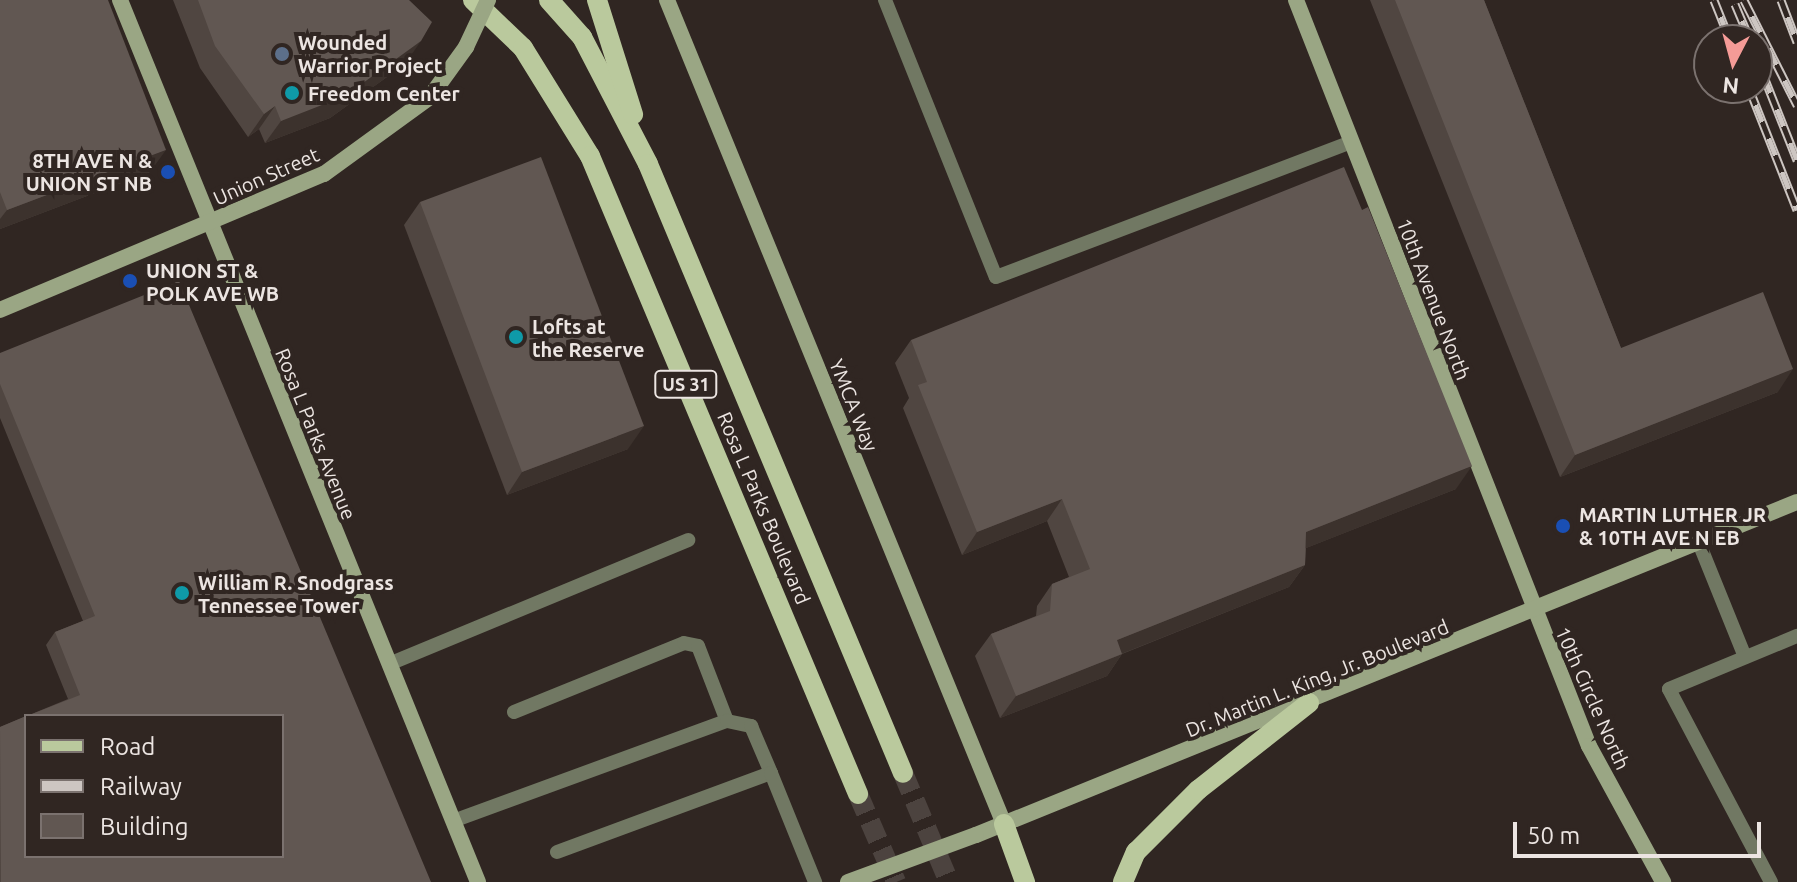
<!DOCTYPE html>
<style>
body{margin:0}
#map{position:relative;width:1797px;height:882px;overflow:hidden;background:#302622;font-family:Ubuntu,sans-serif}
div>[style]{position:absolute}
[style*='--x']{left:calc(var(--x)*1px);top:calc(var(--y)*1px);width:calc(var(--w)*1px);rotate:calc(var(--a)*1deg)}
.primary-tunnel>*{height:20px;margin-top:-10px;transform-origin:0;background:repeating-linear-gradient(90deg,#4c433f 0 20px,transparent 0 30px)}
.lane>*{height:14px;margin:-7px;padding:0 7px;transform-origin:7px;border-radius:7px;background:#717863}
.secondary>*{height:16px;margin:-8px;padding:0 8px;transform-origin:8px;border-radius:8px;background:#9aa684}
.primary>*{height:20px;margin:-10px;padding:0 10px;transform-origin:10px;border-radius:10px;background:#bac99d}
.rail>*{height:9px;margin-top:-4.5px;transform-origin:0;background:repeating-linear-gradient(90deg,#302622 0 18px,#cdc6c2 0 36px);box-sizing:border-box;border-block:2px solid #cdc6c2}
.secondary-bridge>*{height:16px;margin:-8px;padding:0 8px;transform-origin:8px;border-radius:8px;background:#9aa684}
.wall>*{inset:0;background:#504641}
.shaded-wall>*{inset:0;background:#3c322d}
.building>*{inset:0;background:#615752}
.dots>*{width:22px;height:22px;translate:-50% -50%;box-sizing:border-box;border:4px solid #302622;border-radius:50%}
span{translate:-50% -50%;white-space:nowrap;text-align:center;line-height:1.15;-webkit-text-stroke:8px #302622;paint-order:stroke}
.shield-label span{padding:2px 6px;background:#302622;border:2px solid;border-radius:6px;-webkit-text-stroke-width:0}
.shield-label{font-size:18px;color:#ece5e2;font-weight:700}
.poi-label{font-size:20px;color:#ece5e2;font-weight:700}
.left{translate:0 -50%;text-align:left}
.right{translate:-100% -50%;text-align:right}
.street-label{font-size:20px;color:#ece5e2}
.legend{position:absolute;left:24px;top:714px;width:260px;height:144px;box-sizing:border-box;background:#302622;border:2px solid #7b726f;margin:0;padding:10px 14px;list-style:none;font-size:24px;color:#ece5e2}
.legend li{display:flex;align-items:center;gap:16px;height:40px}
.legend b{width:40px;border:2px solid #7b726f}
.north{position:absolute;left:1693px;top:24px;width:80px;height:80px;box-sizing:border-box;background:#302622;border:2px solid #7b726f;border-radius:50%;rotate:186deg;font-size:22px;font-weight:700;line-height:32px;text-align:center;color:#ece5e2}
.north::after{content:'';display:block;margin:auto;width:28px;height:36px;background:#f59b97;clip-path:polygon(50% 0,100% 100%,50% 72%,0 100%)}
.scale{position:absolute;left:1513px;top:822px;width:248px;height:36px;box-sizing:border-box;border:4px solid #ece5e2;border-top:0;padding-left:10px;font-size:24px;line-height:28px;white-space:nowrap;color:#ece5e2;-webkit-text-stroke:6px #302622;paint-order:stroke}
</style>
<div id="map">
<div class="primary-tunnel">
<i style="--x:903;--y:773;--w:118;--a:67.1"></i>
<i style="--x:858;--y:794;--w:96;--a:66.6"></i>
</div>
<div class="lane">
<i style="--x:885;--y:0;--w:298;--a:68.2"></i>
<i style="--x:996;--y:277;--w:380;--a:-20.8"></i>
<i style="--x:1699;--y:543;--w:123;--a:68"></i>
<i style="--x:389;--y:664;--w:324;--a:-22.5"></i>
<i style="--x:514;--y:712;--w:183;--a:-22.1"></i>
<i style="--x:684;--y:643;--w:14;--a:12"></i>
<i style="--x:698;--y:646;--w:80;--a:68.9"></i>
<i style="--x:453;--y:821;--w:292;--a:-20.1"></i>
<i style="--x:727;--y:721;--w:25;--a:12"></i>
<i style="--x:751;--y:726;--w:51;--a:66.9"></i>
<i style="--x:557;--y:852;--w:228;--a:-20.3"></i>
<i style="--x:771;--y:773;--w:118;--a:68"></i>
<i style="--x:1771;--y:882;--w:218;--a:-117.9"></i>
<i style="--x:1669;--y:689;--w:139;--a:-22.5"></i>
</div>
<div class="secondary">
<i style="--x:120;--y:0;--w:952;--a:67.91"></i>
<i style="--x:667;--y:0;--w:890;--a:67.76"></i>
<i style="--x:1296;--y:0;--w:801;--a:68.56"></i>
<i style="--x:1589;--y:746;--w:155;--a:61.4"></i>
<i style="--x:0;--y:310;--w:351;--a:-22.8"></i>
<i style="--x:324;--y:174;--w:131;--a:-36"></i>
<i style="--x:430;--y:97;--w:62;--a:-54.2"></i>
<i style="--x:976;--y:835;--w:886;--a:-22.08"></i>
</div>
<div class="primary">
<i style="--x:473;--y:0;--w:69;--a:43.8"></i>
<i style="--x:523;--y:48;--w:127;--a:58.2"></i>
<i style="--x:590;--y:156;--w:692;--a:67.21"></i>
<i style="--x:549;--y:0;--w:50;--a:48.3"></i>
<i style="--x:582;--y:37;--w:143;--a:62.5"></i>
<i style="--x:648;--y:164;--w:660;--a:67.28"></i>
<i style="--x:597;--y:0;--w:120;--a:72.5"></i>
<i style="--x:1004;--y:824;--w:62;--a:70.1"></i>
<i style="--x:1123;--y:882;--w:33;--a:-67"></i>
<i style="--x:1136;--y:852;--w:88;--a:-45"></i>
<i style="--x:1198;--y:790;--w:141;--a:-38.1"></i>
</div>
<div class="rail">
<i style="--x:1714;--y:0;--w:43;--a:68.2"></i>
<i style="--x:1744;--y:0;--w:118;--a:63.2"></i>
<i style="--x:1781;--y:0;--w:45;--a:69.1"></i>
<i style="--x:1735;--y:4;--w:39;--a:67"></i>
<i style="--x:1757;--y:59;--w:109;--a:68.4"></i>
<i style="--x:1749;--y:88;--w:131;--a:68.5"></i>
</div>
<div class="secondary-bridge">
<i style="--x:466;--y:47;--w:52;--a:-64.9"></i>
<i style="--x:848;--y:882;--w:136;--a:-20.2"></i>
</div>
<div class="wall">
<i style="clip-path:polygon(0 0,150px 172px,0 229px)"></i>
<i style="clip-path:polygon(173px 0,409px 0,405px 64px,330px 118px,265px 143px,259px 129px,248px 137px,200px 68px)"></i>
<i style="clip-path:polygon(1370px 0,1484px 0,1621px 348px,1778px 392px,1560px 477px)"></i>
<i style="clip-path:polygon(420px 202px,628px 449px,507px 495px,404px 225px)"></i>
<i style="clip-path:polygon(911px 340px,1456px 489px,1306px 548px,1305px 565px,1289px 587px,1122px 654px,1107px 676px,1000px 718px,975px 656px,991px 634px,1036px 616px,1037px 606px,1052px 584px,1069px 577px,1047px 521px,962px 555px,903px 408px,909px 398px,895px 363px)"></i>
<i style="clip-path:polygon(0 353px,431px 882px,0 882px,0 727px,68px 699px,46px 645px,55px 632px,83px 621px,0 418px)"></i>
</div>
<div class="shaded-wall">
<i style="clip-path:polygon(421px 41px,405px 64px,330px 118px,265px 143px,281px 121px)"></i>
<i style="clip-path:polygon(275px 106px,259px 129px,248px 137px,264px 114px)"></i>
<i style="clip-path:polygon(166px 150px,150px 172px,0 229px,0 219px,7px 210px)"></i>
<i style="clip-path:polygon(1793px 369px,1778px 392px,1560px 477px,1575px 455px)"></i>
<i style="clip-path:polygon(644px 426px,628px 449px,507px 495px,522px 472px)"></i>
<i style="clip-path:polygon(1472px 466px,1456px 489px,1291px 554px,1306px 532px)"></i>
<i style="clip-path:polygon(1062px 499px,1047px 521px,962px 555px,977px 532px)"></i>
<i style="clip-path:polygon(1305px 565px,1289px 587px,1101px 662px,1117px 640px)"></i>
<i style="clip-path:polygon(1122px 654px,1107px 676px,1000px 718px,1016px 696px)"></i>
</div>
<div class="building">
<i style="clip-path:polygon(0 0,108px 0,166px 150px,7px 210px,0 192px)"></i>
<i style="clip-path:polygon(198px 0,409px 0,432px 22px,421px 41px,345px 96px,281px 121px,275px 106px,264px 114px,215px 46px)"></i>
<i style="clip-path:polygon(1395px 0,1484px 0,1621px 348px,1763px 292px,1793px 369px,1575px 455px)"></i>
<i style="clip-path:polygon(541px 157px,644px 426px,522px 472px,420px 202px)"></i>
<i style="clip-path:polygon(1344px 167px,1362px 210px,1368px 207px,1472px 466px,1306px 532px,1305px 565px,1117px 640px,1122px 654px,1016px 696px,991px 634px,1050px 611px,1052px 584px,1090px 569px,1062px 499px,977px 532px,918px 385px,927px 382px,911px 340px)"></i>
<i style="clip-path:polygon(179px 281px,431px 882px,1px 882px,0 727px,26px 716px,26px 856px,282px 856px,282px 716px,27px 716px,80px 695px,55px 632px,95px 616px,0 384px,0 353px)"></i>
</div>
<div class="dots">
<i style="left:282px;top:54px;background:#5c6f8a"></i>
<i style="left:292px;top:93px;background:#0f9aa8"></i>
<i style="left:168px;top:172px;background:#1a4fb4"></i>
<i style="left:130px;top:281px;background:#1a4fb4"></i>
<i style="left:516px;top:337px;background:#0f9aa8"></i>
<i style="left:1563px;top:526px;background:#1a4fb4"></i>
<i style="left:182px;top:593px;background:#0f9aa8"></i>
</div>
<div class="shield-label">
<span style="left:686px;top:384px">US 31</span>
</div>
<div class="poi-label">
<span class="left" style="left:298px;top:54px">Wounded<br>Warrior Project</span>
<span class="left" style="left:308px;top:93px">Freedom Center</span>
<span class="right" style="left:152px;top:172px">8TH AVE N &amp;<br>UNION ST NB</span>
<span class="left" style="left:146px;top:282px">UNION ST &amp;<br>POLK AVE WB</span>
<span class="left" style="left:532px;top:338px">Lofts at<br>the Reserve</span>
<span class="left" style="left:1579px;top:526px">MARTIN LUTHER JR<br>&amp; 10TH AVE N EB</span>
<span class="left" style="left:198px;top:594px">William R. Snodgrass<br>Tennessee Tower</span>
</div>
<div class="street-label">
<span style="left:266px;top:176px;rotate:-24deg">Union Street</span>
<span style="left:1434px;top:299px;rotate:69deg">10th Avenue North</span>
<span style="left:854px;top:405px;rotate:68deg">YMCA Way</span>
<span style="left:316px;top:434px;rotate:68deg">Rosa L Parks Avenue</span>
<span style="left:764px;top:508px;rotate:67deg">Rosa L Parks Boulevard</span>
<span style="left:1317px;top:678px;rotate:-22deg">Dr. Martin L. King, Jr. Boulevard</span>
<span style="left:1593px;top:698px;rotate:66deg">10th Circle North</span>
</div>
<ul class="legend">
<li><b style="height:10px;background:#bac99d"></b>Road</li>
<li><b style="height:10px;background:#cdc6c2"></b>Railway</li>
<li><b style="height:22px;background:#615752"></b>Building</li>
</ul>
<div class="north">N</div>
<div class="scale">50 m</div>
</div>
